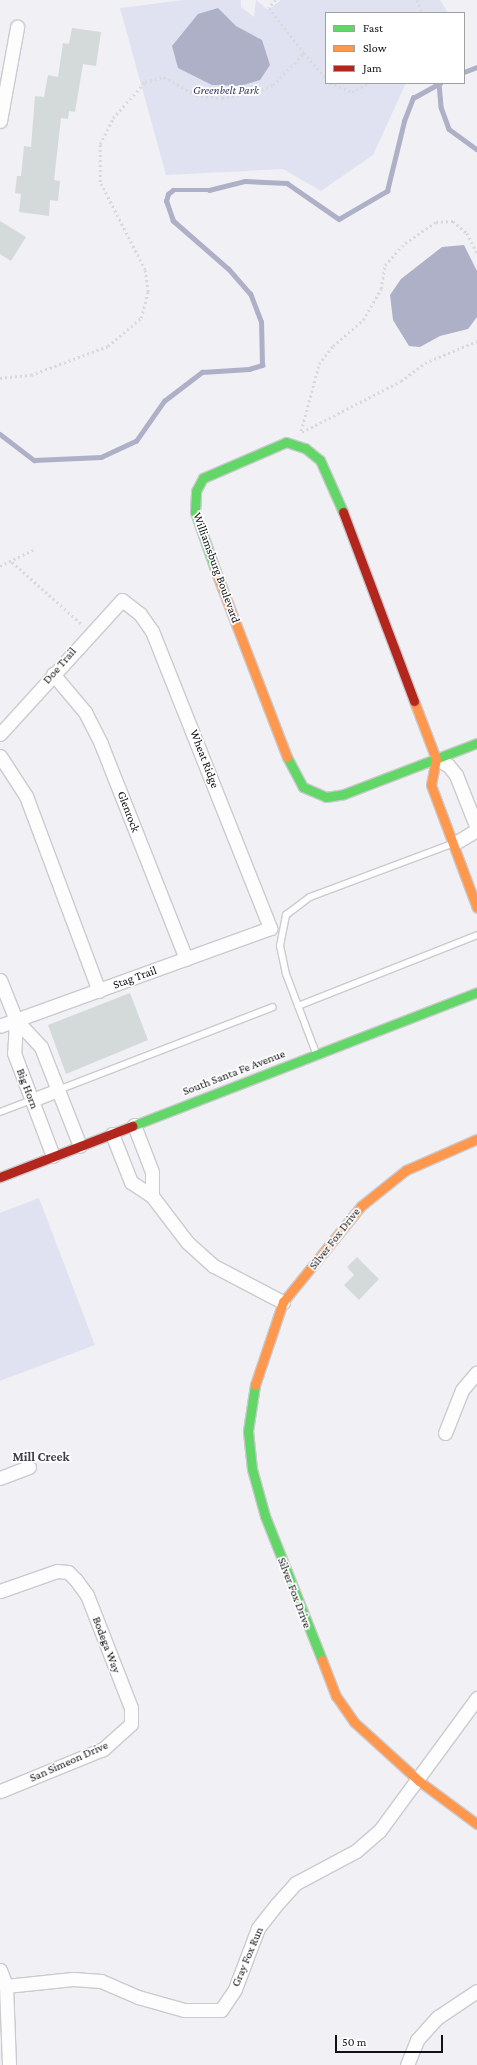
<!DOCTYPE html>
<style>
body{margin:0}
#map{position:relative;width:477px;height:2065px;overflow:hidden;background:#f0f0f5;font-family:"Crimson Pro",serif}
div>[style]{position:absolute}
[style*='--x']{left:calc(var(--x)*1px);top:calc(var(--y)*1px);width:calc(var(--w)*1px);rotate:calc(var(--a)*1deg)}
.green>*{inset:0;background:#e1e2f1}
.water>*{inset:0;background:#adb0c6}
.stream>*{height:4.5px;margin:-2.25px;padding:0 2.25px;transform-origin:2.25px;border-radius:2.25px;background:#adb0c6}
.building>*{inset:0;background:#d4dad9}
.path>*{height:2.5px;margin-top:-1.25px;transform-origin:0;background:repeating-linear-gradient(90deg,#d9d9db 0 2px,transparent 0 5px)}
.roads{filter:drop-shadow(1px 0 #cbcbcf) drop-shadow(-1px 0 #cbcbcf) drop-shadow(0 1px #cbcbcf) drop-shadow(0 -1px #cbcbcf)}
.lane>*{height:6px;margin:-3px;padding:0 3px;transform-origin:3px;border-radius:3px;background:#fdfdfe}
.street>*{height:13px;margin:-6.5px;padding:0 6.5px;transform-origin:6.5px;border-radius:6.5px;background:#fdfdfe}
.fast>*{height:9px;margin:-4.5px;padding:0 4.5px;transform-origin:4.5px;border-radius:4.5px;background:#63d668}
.slow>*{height:9px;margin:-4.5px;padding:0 4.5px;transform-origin:4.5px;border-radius:4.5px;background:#ff974d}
.jam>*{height:9px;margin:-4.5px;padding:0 4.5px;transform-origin:4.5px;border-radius:4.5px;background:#b3261e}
span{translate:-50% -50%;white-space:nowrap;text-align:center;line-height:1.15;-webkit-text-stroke:3.5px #fff;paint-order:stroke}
.park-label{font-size:12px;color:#383a67;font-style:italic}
.street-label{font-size:12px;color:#121215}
.neighbourhood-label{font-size:13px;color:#3f4048;font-weight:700}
.legend{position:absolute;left:325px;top:12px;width:140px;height:72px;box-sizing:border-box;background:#fff;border:1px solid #a0a0a1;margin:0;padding:5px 7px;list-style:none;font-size:12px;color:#121215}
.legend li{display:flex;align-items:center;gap:8px;height:20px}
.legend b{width:20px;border:1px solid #a0a0a1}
.scale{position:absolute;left:335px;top:2035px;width:108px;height:18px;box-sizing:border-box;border:2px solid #121215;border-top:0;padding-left:5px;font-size:12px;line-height:14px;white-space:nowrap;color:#121215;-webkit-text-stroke:3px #fff;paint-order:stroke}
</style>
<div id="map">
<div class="green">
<i style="clip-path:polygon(184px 0,241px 0,241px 7px,254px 17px,256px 0,268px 10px,281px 0,440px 0,448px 13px,326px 13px,326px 83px,406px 83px,373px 155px,321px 191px,283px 169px,166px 175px,120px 8px)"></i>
<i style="clip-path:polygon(39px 1198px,95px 1345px,0 1381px,0 1213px)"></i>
</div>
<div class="water">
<i style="clip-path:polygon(218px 8px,236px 26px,262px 40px,270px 65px,260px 80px,240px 86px,212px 85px,178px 68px,172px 46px,198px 14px)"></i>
<i style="clip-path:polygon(464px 245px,477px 271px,477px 317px,468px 329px,440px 336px,420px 347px,409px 346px,393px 320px,390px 295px,401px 279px,442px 247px)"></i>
</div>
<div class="stream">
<i style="--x:464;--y:72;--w:14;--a:-21"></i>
<i style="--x:439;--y:83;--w:24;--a:85"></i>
<i style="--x:441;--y:107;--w:23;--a:70"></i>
<i style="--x:449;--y:129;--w:34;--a:36"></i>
<i style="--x:0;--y:434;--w:43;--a:37.4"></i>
<i style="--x:34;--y:460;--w:67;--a:-2.6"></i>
<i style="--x:101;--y:457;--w:38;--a:-25"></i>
<i style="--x:136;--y:441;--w:49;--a:-55"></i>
<i style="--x:164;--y:401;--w:48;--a:-37.3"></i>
<i style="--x:202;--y:372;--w:47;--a:-3.7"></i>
<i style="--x:249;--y:369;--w:14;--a:-17"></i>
<i style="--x:262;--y:365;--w:43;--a:-91.3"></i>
<i style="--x:261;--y:322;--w:30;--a:-111"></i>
<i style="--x:250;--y:294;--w:33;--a:-131"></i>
<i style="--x:228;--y:269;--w:73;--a:-138.9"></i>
<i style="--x:173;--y:221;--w:21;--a:-109"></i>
<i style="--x:166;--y:201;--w:7;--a:-74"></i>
<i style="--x:168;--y:194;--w:6;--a:-39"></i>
<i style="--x:173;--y:190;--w:36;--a:0"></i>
<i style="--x:209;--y:190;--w:37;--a:-14"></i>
<i style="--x:245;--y:181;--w:42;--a:2.7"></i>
<i style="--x:287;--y:183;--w:63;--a:34.7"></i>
<i style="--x:339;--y:219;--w:56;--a:-30.3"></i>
<i style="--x:387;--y:191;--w:72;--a:-76.3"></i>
<i style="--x:404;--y:121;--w:25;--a:-69"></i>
<i style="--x:413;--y:98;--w:31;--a:-29"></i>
</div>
<div class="building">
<i style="clip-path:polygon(72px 28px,101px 32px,96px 66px,83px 64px,75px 112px,69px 111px,68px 119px,61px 118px,54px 180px,60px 181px,58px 201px,50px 200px,49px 216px,19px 212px,21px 194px,15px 193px,17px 176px,21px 176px,24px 146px,31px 147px,35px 96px,44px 97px,48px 75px,58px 77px,63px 43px,69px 44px)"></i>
<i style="clip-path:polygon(0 221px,26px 237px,11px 261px,0 254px)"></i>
<i style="clip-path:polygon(130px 993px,148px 1040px,66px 1074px,48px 1025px)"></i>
<i style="clip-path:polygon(357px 1257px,379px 1279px,359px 1300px,344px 1285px,354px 1275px,347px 1267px)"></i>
</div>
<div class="path">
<i style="--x:276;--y:0;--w:11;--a:131"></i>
<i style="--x:269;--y:8;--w:57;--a:52.1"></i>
<i style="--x:417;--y:0;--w:14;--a:65"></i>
<i style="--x:330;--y:83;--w:24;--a:22"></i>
<i style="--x:352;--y:92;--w:18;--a:-29"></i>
<i style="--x:0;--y:378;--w:31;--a:-6"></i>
<i style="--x:31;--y:375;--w:82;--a:-20.6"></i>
<i style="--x:108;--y:346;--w:43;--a:-40.3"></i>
<i style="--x:141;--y:318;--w:27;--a:-75"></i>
<i style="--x:148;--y:292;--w:22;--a:-98"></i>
<i style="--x:145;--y:270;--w:99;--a:-117.1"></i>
<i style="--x:100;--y:182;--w:38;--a:-90"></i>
<i style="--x:100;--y:144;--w:29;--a:-63"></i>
<i style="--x:113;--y:118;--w:48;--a:-48.4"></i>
<i style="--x:145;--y:82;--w:20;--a:-15"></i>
<i style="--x:164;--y:77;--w:37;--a:29"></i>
<i style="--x:196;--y:95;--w:26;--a:7"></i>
<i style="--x:222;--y:98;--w:36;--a:-10"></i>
<i style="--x:257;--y:92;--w:17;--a:-24"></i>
<i style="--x:273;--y:85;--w:45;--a:-45.9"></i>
<i style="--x:304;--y:53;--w:33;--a:49"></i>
<i style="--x:301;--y:431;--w:69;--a:-75"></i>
<i style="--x:319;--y:364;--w:23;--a:-52"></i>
<i style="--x:333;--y:346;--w:40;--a:-41"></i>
<i style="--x:363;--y:320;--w:36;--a:-60"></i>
<i style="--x:381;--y:289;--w:24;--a:-81"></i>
<i style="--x:385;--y:265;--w:30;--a:-48"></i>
<i style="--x:405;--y:243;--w:37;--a:-34"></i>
<i style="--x:436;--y:222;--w:17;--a:-3"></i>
<i style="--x:453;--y:221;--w:18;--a:41"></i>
<i style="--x:467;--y:233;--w:22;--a:63"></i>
<i style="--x:302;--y:432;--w:111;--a:-27.3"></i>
<i style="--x:401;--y:381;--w:30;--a:-37"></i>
<i style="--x:425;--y:363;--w:56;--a:-22.9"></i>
<i style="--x:12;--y:562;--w:95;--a:41.6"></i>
<i style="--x:0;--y:566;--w:37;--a:-26"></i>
</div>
<div class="roads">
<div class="lane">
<i style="--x:298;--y:1006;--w:193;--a:-21.6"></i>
<i style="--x:316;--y:1053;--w:85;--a:-110.8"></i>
<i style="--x:286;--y:974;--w:29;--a:-102"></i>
<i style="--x:280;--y:946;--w:32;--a:-79"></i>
<i style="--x:286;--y:915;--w:30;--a:-37"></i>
<i style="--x:310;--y:897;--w:152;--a:-20.5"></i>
<i style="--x:58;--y:1090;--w:230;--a:-21.1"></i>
<i style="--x:0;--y:1112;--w:34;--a:-21"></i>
</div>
<div class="street">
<i style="--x:0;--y:121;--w:96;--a:-79.7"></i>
<i style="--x:53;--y:674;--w:50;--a:49.9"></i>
<i style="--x:85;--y:712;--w:36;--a:63"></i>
<i style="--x:101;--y:744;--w:231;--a:68.4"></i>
<i style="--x:0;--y:734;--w:181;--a:-47.7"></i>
<i style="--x:122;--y:600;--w:23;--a:38"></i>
<i style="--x:140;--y:614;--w:21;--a:55"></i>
<i style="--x:152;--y:631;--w:320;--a:68.3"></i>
<i style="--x:270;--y:928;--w:287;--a:160.1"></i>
<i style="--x:0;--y:756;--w:48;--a:57"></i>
<i style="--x:26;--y:796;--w:208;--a:69.5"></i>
<i style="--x:436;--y:759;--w:13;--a:27"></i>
<i style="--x:448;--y:765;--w:13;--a:51"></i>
<i style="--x:456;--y:775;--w:57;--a:68.4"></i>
<i style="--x:455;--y:843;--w:26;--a:-31"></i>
<i style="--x:0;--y:980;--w:43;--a:68.2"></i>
<i style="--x:16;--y:1020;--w:37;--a:47"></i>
<i style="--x:41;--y:1047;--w:106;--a:68.5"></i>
<i style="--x:16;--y:1020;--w:33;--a:93"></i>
<i style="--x:14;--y:1053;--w:110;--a:69.3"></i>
<i style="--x:32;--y:1100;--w:28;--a:-21"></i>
<i style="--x:134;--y:1125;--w:50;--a:69"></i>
<i style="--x:152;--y:1172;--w:24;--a:90"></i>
<i style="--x:112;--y:1134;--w:52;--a:68.4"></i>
<i style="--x:131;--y:1182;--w:25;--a:34"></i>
<i style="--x:152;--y:1196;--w:58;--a:52.7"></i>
<i style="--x:187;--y:1242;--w:36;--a:42"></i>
<i style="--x:214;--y:1266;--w:78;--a:27.6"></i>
<i style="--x:445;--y:1433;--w:46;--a:-68.4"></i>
<i style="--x:462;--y:1390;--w:23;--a:-50"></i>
<i style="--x:0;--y:1478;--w:31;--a:-21"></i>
<i style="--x:0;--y:1591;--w:60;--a:-19.3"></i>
<i style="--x:57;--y:1571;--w:11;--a:5"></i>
<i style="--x:68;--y:1572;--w:11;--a:45"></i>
<i style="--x:76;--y:1580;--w:19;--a:54"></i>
<i style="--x:87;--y:1595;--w:121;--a:68.7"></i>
<i style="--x:131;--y:1708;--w:16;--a:90"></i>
<i style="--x:131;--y:1724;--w:38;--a:138"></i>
<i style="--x:103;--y:1749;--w:111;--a:157.8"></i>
<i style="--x:0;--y:1970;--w:17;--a:69"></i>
<i style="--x:6;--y:1986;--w:79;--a:87.8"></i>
<i style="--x:6;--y:1986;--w:67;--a:-6"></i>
<i style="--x:73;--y:1979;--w:28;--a:4"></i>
<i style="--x:101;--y:1981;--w:40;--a:23.4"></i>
<i style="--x:138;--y:1997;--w:48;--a:15.8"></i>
<i style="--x:184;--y:2010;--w:37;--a:0"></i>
<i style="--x:221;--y:2010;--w:25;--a:-56"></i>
<i style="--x:235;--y:1989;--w:65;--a:-69.3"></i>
<i style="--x:258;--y:1928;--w:29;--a:-52"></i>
<i style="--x:276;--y:1905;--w:30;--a:-48"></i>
<i style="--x:296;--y:1883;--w:68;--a:-28.1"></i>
<i style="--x:356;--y:1851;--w:32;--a:-41"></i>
<i style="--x:380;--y:1830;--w:164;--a:-53.7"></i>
<i style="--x:407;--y:2065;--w:27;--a:-68"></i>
<i style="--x:417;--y:2040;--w:31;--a:-48"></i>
<i style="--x:438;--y:2017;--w:47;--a:-33.7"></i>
</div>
<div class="fast">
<i style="--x:216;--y:572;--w:64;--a:-109.3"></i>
<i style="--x:195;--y:512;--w:21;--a:-87"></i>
<i style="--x:196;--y:491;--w:15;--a:-62"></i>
<i style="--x:203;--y:478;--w:90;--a:-23.4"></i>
<i style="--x:286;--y:442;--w:20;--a:18"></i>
<i style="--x:305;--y:448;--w:19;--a:39"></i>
<i style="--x:320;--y:460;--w:57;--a:66.1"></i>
<i style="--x:287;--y:757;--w:34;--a:62"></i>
<i style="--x:303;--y:787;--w:25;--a:23"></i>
<i style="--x:326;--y:797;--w:18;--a:-9"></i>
<i style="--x:344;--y:794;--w:142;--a:-21"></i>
<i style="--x:132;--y:1126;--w:370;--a:-21.2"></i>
<i style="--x:255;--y:1385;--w:47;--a:98.7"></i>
<i style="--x:248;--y:1431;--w:38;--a:84"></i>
<i style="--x:252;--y:1469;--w:49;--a:74.5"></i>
<i style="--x:265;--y:1516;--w:155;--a:68.4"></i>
</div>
<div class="slow">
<i style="--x:216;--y:572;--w:198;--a:69"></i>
<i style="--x:414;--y:701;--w:62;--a:69.2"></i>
<i style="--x:436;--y:759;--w:26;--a:101"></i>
<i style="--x:431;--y:785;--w:131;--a:69.5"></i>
<i style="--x:255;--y:1385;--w:88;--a:-71.4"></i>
<i style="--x:283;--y:1302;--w:124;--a:-50.9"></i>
<i style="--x:361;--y:1206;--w:58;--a:-38.7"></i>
<i style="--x:406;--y:1170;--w:77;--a:-23.6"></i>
<i style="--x:322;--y:1660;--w:39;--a:69"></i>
<i style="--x:336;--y:1696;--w:32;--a:55"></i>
<i style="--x:354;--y:1722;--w:88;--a:42.2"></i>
<i style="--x:419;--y:1781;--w:72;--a:36.6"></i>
</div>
<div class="jam">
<i style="--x:343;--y:512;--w:202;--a:69.4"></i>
<i style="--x:0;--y:1177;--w:142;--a:-21.1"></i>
</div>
</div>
<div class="park-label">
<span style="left:226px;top:91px">Greenbelt Park</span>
</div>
<div class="street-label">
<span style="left:216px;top:568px;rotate:70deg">Williamsburg Boulevard</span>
<span style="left:60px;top:666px;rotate:-49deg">Doe Trail</span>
<span style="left:204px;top:759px;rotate:69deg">Wheat Ridge</span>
<span style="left:128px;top:812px;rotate:69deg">Glenrock</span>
<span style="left:135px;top:978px;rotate:-20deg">Stag Trail</span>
<span style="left:234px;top:1073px;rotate:-21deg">South Santa Fe Avenue</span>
<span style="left:27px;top:1089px;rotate:69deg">Big Horn</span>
<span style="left:335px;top:1239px;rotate:-52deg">Silver Fox Drive</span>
<span style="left:294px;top:1593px;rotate:69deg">Silver Fox Drive</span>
<span style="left:106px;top:1645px;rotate:69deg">Bodega Way</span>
<span style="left:69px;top:1762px;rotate:-24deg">San Simeon Drive</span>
<span style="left:248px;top:1957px;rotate:-67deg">Gray Fox Run</span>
</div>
<div class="neighbourhood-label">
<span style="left:41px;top:1457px">Mill Creek</span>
</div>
<ul class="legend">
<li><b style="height:5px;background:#63d668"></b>Fast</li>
<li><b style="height:5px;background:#ff974d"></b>Slow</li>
<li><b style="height:5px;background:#b3261e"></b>Jam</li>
</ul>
<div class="scale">50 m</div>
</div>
